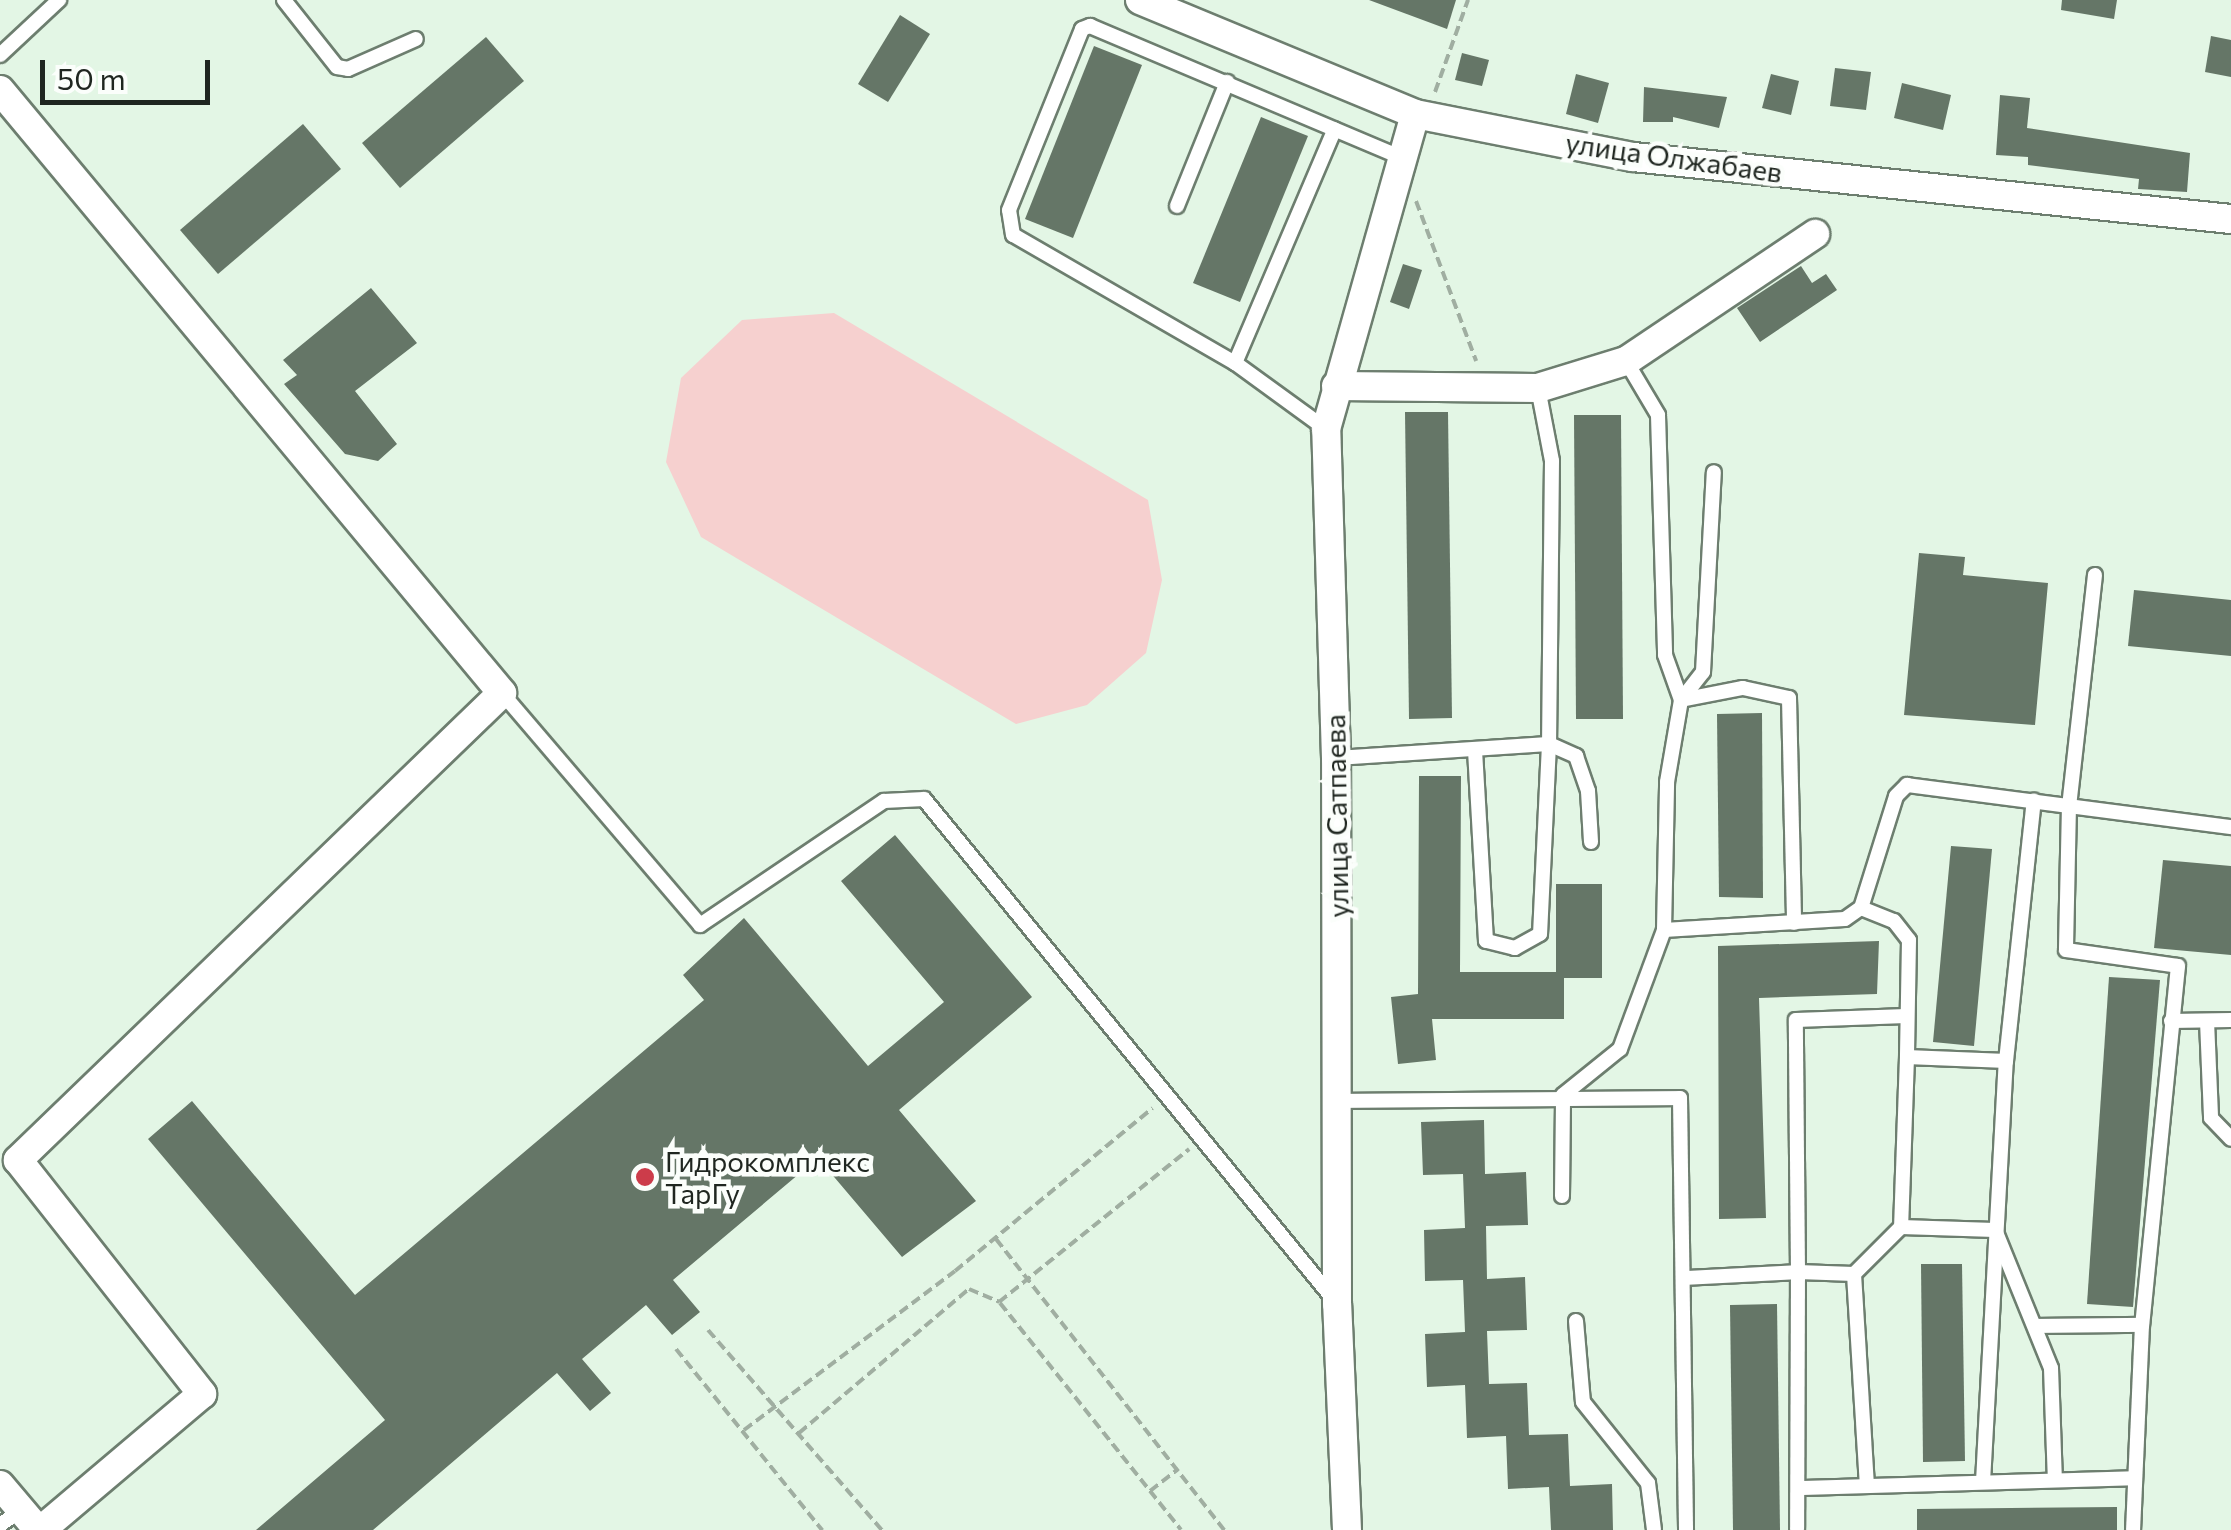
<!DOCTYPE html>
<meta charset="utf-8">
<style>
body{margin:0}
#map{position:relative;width:2231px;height:1530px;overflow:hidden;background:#e3f6e5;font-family:Commissioner,sans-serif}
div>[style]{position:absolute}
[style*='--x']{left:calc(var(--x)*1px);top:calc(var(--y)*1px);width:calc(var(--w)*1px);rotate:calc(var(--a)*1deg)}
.green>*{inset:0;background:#f6d0cf}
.building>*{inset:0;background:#657667}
.path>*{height:4px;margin-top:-2px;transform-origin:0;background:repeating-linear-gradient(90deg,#a0aea1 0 10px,transparent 0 15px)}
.roads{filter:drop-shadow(2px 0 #6d7e6f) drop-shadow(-2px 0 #6d7e6f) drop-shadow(0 2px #6d7e6f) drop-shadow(0 -2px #6d7e6f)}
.service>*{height:14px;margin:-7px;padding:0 7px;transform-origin:7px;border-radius:7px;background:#fff}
.minor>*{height:28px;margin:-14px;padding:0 14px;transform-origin:14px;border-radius:14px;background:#fff}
.dots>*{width:28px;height:28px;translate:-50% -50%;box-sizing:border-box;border:5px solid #fbfefb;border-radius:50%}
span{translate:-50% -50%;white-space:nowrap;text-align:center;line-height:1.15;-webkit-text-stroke:9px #fbfefb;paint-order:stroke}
.street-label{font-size:28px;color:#1f2620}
.poi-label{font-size:28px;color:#1f2620}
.left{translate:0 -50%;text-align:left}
.scale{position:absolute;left:40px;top:60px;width:170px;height:45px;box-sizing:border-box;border:5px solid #1f2620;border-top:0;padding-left:12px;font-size:30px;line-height:35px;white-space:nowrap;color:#1f2620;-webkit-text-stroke:8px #fbfefb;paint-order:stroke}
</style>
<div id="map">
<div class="green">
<i style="clip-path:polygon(834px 313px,1148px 500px,1162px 580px,1146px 653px,1087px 705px,1016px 724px,701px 537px,666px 462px,681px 378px,742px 320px)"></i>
</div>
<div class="building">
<i style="clip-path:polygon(1369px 0,1456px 0,1447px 29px)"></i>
<i style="clip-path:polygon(2062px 0,2117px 0,2114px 19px,2061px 10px)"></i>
<i style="clip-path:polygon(900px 15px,930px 34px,888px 102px,858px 84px)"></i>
<i style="clip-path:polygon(2211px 36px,2231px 40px,2231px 77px,2205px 72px)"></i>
<i style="clip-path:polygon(486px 37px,524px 81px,400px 188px,362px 143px)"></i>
<i style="clip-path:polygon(1094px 46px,1142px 65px,1073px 238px,1025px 219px)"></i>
<i style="clip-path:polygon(1462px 53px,1489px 60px,1482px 86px,1455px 80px)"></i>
<i style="clip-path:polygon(1835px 68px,1871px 72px,1866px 110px,1830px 106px)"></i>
<i style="clip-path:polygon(1576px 74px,1609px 83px,1598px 123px,1566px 114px)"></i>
<i style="clip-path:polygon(1771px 74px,1799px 81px,1791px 115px,1762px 108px)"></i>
<i style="clip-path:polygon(1902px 83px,1951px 95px,1943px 130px,1894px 118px)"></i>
<i style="clip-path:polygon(1644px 87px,1727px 97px,1719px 128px,1673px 117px,1673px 122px,1643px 122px)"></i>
<i style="clip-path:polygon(2000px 95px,2030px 98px,2027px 128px,2190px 153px,2187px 192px,2138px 189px,2139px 179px,2028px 165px,2028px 157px,1996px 155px)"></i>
<i style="clip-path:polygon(1261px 117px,1308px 136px,1240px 302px,1193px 283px)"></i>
<i style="clip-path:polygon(303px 124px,341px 169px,218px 274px,180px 230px)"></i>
<i style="clip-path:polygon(1403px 264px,1422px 270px,1409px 309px,1390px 302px)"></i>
<i style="clip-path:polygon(1801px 266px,1812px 283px,1826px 274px,1837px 290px,1760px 342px,1737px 308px)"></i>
<i style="clip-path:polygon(371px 288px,417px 343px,355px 391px,397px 444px,378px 461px,345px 454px,284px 384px,297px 375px,283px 360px)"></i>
<i style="clip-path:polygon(1405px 412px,1448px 412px,1452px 718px,1409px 719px)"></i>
<i style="clip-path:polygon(1574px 415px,1621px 415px,1623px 719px,1576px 719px)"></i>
<i style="clip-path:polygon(1919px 553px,1965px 557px,1963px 575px,2048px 583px,2035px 725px,1904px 715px)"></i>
<i style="clip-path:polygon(2134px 590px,2231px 600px,2231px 656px,2128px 646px)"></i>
<i style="clip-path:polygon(1762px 713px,1763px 898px,1719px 897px,1717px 714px)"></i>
<i style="clip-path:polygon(1419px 776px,1461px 776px,1460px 972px,1556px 972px,1556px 884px,1602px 884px,1602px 978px,1564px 978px,1564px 1019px,1432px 1019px,1436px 1060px,1398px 1064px,1391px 997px,1418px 994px)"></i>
<i style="clip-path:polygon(895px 835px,1032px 997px,899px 1110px,976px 1201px,902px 1257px,818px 1158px,673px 1280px,700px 1312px,672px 1335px,646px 1305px,582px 1359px,611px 1393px,590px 1411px,557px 1373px,373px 1530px,256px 1530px,385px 1420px,148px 1139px,192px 1101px,355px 1295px,704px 1000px,683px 975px,744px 918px,868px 1066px,944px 1002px,841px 881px)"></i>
<i style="clip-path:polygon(1951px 846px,1992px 849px,1974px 1046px,1933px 1042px)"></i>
<i style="clip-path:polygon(2163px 860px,2231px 866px,2231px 955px,2154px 948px)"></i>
<i style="clip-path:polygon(1879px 941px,1877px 994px,1759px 998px,1766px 1218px,1719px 1219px,1718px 946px)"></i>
<i style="clip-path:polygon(2109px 977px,2160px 980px,2133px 1307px,2087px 1304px)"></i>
<i style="clip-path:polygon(1484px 1120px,1485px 1174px,1526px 1172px,1528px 1225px,1486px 1226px,1487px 1279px,1525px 1277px,1527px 1330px,1487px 1331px,1489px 1384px,1527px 1383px,1529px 1435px,1568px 1434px,1570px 1486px,1612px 1484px,1613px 1530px,1551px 1530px,1549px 1487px,1508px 1489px,1506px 1436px,1467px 1438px,1465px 1385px,1427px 1387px,1425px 1334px,1465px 1332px,1463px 1280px,1425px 1281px,1424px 1230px,1465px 1228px,1463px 1174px,1423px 1175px,1421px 1122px)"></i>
<i style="clip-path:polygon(1921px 1264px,1962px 1264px,1965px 1461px,1923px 1462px)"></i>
<i style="clip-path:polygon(1777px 1304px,1780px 1530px,1733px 1530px,1730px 1305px)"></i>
<i style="clip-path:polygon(2117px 1507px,2117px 1530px,1917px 1530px,1917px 1509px)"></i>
</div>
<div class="path">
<i style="--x:1435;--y:92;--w:98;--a:-70.3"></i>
<i style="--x:1416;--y:201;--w:171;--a:69.4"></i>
<i style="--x:996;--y:1239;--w:370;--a:51.9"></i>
<i style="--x:1000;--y:1303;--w:290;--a:51.4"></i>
<i style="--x:708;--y:1330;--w:265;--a:49"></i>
<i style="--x:676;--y:1349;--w:233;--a:51.1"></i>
<i style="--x:744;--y:1430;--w:264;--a:-37"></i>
<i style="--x:955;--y:1271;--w:256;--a:-39.5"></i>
<i style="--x:799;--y:1433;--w:223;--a:-40.3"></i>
<i style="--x:969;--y:1289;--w:33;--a:23"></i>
<i style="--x:999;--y:1302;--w:244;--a:-38.8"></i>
<i style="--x:1150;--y:1491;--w:36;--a:-38"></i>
</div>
<div class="roads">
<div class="service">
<i style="--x:284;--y:0;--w:85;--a:51.7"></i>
<i style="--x:337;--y:67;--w:11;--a:10"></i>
<i style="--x:348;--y:69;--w:74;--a:-23.8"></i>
<i style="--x:0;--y:55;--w:81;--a:-43"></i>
<i style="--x:1177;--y:206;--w:134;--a:-68"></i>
<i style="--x:1626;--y:361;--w:63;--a:59.3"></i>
<i style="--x:1658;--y:415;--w:240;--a:88.3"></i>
<i style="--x:1665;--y:655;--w:48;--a:70.4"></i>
<i style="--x:1681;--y:700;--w:63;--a:-11"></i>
<i style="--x:1743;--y:688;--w:47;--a:12.3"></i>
<i style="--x:1789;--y:698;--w:225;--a:88.7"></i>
<i style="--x:1235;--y:363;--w:254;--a:-66.9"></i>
<i style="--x:1538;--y:388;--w:74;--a:79.1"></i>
<i style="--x:1552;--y:461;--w:283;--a:90.6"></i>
<i style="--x:1549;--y:744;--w:30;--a:24"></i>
<i style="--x:1576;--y:756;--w:37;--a:71"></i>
<i style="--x:1588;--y:791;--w:51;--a:86.6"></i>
<i style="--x:1326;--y:429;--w:112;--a:-144"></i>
<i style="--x:1235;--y:363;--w:256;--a:-150"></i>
<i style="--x:1013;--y:235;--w:25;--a:-99"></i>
<i style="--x:1009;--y:210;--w:195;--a:-68"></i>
<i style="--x:1082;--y:29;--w:9;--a:-21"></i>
<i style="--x:1090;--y:26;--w:337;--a:22.9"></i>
<i style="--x:2095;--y:575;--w:231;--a:96.4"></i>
<i style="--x:2069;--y:805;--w:145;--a:91.2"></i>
<i style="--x:2066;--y:950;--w:113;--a:8.1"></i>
<i style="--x:2178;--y:966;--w:361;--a:95.7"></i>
<i style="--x:2142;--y:1325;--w:205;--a:92.5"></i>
<i style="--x:502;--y:693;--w:305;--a:49.5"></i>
<i style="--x:700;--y:925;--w:222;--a:-34"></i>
<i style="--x:884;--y:801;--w:40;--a:-2.9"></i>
<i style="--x:924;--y:799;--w:647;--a:50.7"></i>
<i style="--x:1336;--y:758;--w:213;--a:-3.8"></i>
<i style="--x:1549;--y:744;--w:190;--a:92.7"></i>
<i style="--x:1540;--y:934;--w:29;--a:151"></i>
<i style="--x:1515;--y:948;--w:30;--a:-166"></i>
<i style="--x:1486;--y:941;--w:192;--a:-93.3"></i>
<i style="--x:1861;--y:908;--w:35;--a:22"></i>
<i style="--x:1894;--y:921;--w:24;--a:52"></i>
<i style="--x:1909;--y:940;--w:117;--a:91"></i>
<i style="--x:1664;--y:930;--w:148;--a:-88.8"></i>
<i style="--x:1667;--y:782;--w:83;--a:-80.3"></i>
<i style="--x:1681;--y:700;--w:36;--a:-52"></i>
<i style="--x:1703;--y:672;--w:200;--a:-86.9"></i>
<i style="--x:2171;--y:1021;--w:60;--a:-1"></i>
<i style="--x:2207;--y:1021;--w:97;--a:87.6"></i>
<i style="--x:2211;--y:1118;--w:29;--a:46"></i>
<i style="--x:2006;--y:1061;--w:99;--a:-177.7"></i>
<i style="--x:1907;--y:1057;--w:170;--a:92"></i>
<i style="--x:1901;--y:1227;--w:94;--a:1.8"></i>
<i style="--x:1995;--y:1230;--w:149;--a:67.9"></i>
<i style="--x:2051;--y:1368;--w:112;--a:88"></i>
<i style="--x:1339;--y:1101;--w:341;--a:-0.5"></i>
<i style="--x:1680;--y:1098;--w:432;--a:89.2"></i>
<i style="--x:1562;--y:1196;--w:101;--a:-89.4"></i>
<i style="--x:1563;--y:1095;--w:73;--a:-38.9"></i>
<i style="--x:1620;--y:1049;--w:127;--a:-69.7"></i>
<i style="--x:1664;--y:930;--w:181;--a:-3.5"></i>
<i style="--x:1845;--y:919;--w:19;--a:-35"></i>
<i style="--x:1861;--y:908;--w:117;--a:-72.6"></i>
<i style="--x:1896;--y:796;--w:16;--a:-45"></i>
<i style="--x:1907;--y:785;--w:327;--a:7.4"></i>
<i style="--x:1901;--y:1227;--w:66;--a:135"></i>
<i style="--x:1854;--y:1274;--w:56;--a:-178"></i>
<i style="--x:1798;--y:1272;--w:252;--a:-90.5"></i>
<i style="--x:1796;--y:1020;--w:110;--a:-2.1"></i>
<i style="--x:1854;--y:1274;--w:212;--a:86.5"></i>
<i style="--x:1685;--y:1278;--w:113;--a:-3"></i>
<i style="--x:1798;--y:1272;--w:257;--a:90.2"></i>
<i style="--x:1576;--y:1321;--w:81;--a:85.1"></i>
<i style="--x:1583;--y:1402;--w:104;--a:51.3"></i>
<i style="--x:1648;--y:1483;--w:47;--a:82.7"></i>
<i style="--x:2039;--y:1326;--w:103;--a:-0.6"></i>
<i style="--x:1983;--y:1482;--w:422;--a:-86.9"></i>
<i style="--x:2006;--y:1061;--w:262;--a:-83.9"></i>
<i style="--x:1801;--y:1488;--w:334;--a:-1.7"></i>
<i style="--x:0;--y:1525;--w:26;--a:-36"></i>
</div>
<div class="minor">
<i style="--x:1140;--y:0;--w:298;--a:22.5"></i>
<i style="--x:1415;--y:114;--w:222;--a:11.2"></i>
<i style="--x:1633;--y:157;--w:601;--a:5.92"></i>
<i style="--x:0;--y:90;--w:785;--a:50.22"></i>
<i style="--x:502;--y:693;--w:673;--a:136.02"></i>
<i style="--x:18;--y:1160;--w:298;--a:51.8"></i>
<i style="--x:202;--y:1394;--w:211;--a:139.8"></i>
<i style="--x:1336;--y:386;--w:202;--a:0.6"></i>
<i style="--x:1538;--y:388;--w:92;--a:-17.1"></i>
<i style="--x:1626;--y:361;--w:228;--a:-33.9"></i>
<i style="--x:0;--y:1485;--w:59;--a:49.8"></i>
<i style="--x:1347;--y:1530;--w:226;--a:-92.5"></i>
<i style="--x:1337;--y:1304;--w:546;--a:-90.1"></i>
<i style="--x:1336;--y:758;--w:329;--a:-91.7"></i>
<i style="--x:1326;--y:429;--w:327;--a:-74.2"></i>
</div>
</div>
<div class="dots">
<i style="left:645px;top:1177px;background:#cc3c4a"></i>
</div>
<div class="street-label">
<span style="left:1674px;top:157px;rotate:8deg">улица Олжабаев</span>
<span style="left:1336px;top:816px;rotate:-91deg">улица Сатпаева</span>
</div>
<div class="poi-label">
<span class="left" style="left:665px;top:1177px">Гидрокомплекс<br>ТарГу</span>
</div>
<div class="scale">50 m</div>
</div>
